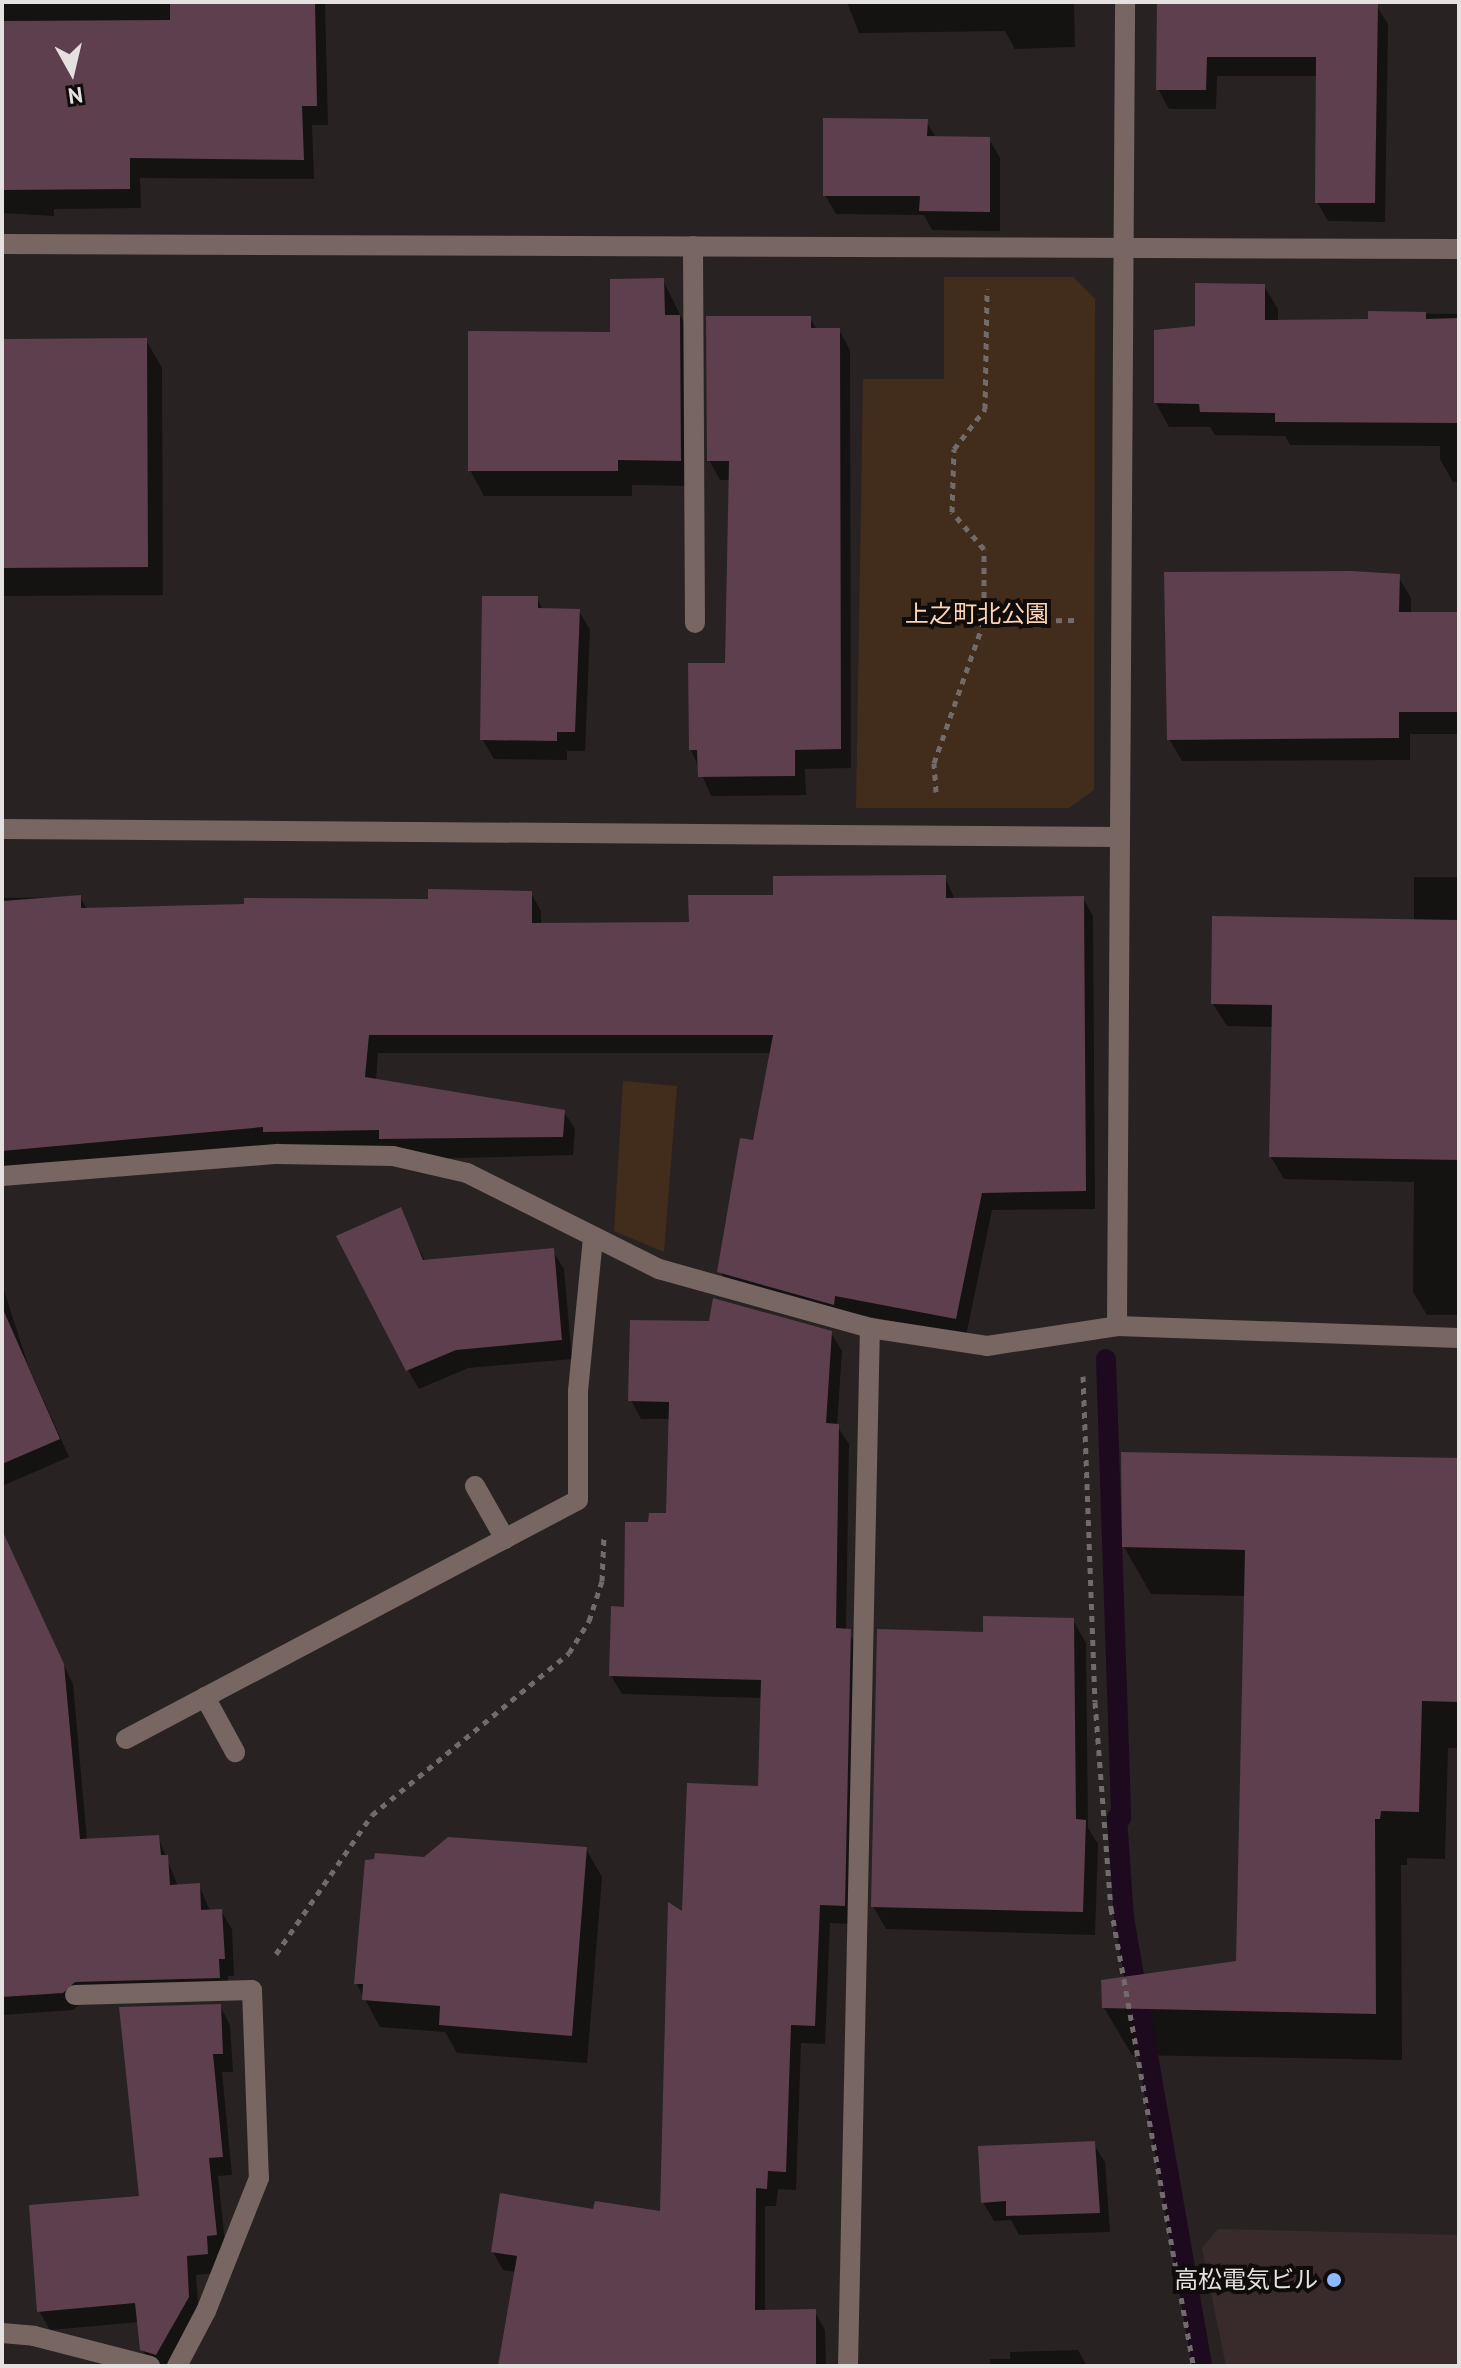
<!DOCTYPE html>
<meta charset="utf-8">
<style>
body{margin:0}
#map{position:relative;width:1461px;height:2368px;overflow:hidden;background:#292222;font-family:"PT Sans","Noto Sans JP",sans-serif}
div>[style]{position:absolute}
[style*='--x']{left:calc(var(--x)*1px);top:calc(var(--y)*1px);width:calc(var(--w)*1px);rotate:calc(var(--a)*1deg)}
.built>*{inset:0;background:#392b2c}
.green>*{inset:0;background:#422c1b}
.shadow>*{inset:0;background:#0007}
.stream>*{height:20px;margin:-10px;padding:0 10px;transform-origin:10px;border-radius:10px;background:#1e0a1e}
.building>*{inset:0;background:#5e3f4d}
.path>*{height:5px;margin-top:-2.5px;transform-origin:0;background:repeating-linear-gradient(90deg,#716b6b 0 6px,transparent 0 12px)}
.minor>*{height:20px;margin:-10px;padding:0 10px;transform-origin:10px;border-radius:10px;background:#776662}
.dots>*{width:22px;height:22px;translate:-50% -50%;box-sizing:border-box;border:4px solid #100c0c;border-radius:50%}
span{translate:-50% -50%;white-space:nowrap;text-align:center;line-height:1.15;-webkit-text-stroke:8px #100c0c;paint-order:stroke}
.park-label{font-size:24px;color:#fed4b5}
.poi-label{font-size:24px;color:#e6e1e1}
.right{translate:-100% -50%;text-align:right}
.frame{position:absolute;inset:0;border:4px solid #e6e1e1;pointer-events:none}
.north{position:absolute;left:32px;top:32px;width:80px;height:80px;-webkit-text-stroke:6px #100c0c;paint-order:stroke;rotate:172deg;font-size:22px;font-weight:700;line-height:32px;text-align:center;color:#e6e1e1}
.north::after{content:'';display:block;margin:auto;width:28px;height:36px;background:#e6e1e1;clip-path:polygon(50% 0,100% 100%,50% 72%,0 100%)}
</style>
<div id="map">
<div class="built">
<i style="clip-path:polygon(1218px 2229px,1459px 2235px,1459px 2366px,1226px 2366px,1202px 2248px)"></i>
</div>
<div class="green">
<i style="clip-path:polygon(944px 277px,1073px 277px,1095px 299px,1094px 790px,1069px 808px,856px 808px,863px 379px,944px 379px)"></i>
<i style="clip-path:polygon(623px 1081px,677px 1086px,664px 1252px,614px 1231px)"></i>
</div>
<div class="shadow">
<i style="clip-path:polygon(2px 2px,325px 2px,328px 125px,312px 125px,314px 179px,140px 178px,141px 208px,54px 209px,54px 216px,2px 213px)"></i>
<i style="clip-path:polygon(847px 2px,1074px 2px,1075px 47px,1015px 49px,1005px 31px,859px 33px)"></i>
<i style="clip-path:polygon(1159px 2px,1376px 5px,1388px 24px,1385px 222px,1328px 221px,1317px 202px,1318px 76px,1217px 76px,1216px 109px,1169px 109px,1158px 89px)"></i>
<i style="clip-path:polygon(926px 121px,936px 138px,989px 139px,1000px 158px,1000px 231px,932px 230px,924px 215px,836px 214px,825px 195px)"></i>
<i style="clip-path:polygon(663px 280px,694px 343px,695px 486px,632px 485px,632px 496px,484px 496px,470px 470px)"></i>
<i style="clip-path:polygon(1264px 286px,1278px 309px,1278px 322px,1370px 321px,1370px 313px,1459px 314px,1459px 482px,1453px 482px,1440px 459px,1440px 446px,1290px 445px,1285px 436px,1215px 435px,1210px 427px,1169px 427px,1156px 403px,1197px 328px)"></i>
<i style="clip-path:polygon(810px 318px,817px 330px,839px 330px,850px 350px,851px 768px,805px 769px,806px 795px,711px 796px,691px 750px,727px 665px,731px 480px,720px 480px,709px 460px)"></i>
<i style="clip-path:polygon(146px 340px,162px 368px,163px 595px,2px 596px,2px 341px)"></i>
<i style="clip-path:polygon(1398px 576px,1411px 598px,1411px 614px,1459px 616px,1459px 734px,1410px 734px,1410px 760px,1182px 761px,1169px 739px)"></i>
<i style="clip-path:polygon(537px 598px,543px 610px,579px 611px,590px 630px,585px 751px,567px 751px,567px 760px,494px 759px,482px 739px)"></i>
<i style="clip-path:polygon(945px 877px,955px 900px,1083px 898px,1093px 916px,1095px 1209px,992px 1210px,966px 1336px,730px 1289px,720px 1271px,755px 1142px,772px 1053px,378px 1053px,376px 1081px,564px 1112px,575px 1129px,573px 1155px,2px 1170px,2px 898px,80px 897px,87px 909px,430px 901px,531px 893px,541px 911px,541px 925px,691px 924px,775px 897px)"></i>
<i style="clip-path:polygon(1414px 877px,1459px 877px,1459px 1315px,1427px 1315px,1413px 1292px,1414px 1182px,1284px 1179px,1271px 1157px,1273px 1027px,1227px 1026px,1213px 1004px,1414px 922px)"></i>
<i style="clip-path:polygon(400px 1210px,425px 1261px,552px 1250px,564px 1269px,572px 1359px,468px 1368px,419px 1389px,408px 1370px)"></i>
<i style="clip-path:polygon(2px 1284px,28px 1365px,69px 1457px,2px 1486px)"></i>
<i style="clip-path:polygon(831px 1333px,842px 1351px,837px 1426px,849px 1444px,846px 1631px,860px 1649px,854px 1924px,830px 1923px,825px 2044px,801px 2043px,796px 2190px,778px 2189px,776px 2206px,765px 2206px,765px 2312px,815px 2312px,825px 2330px,826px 2366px,500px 2366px,516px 2272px,503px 2270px,493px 2252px,595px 2211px,662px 2213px,684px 1915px,760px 1788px,763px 1698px,622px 1694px,611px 1676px,650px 1524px,668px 1515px,671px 1419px,641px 1419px,631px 1400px)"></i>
<i style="clip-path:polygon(1459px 1460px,1459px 1748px,1448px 1748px,1445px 1859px,1407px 1858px,1407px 1865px,1401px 1865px,1402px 2060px,1132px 2055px,1104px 2008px,1238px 1962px,1246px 1596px,1151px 1594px,1124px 1547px)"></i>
<i style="clip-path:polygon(2px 1540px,73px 1684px,87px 1841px,158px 1837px,178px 1886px,199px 1885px,210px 1911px,221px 1911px,232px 1929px,234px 1976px,228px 1976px,229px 1995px,85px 1999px,73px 2010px,2px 2015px)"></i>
<i style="clip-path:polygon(1073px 1620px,1086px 1643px,1088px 1828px,1098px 1844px,1095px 1935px,886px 1929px,873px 1906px,985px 1634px)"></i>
<i style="clip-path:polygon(586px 1849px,602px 1877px,587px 2063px,457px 2053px,445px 2032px,380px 2027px,356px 1983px,425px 1859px)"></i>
<i style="clip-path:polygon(220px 2006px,230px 2025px,233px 2072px,222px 2072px,232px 2175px,218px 2176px,226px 2253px,217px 2255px,217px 2273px,196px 2275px,199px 2316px,170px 2366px,151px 2366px,142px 2349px,139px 2322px,50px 2330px,39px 2311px,142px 2198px,121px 2009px)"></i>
<i style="clip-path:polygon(1093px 2143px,1105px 2162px,1110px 2232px,1019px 2235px,1011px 2220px,994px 2221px,983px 2202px)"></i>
<i style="clip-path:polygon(1078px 2350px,1087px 2366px,991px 2366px,990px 2359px,1010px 2359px,1010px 2352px)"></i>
</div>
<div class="stream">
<i style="--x:1106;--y:1359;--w:459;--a:88.1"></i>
<i style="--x:1121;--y:1818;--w:4;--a:180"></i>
<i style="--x:1117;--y:1818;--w:100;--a:86"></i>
<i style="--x:1124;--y:1918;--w:455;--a:80.1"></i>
</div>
<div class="building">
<i style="clip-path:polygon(170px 2px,315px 2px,317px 106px,302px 106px,304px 160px,130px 158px,130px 189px,2px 190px,2px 21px,170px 20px)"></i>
<i style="clip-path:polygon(1157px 2px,1378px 3px,1375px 203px,1315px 203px,1316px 57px,1207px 57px,1206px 90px,1156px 90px)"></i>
<i style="clip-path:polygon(823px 118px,928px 119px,927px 136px,990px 137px,990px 212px,919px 211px,920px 196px,823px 196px)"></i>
<i style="clip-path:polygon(664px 278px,665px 315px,680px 315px,681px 461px,618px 460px,618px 471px,468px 471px,468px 331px,610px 332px,610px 279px)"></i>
<i style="clip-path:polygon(1195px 283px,1265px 284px,1265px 320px,1368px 319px,1368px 311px,1426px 312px,1426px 319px,1459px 318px,1459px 423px,1275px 422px,1275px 413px,1200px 412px,1199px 404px,1154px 403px,1154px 330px,1195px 326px)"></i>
<i style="clip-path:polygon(706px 316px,811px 316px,811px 328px,840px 328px,841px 749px,795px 750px,795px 776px,698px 777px,697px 750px,689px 750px,688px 663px,725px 663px,729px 461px,707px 461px)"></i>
<i style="clip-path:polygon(147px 338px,148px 567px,2px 568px,2px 339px)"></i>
<i style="clip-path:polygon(1351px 571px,1400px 574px,1399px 612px,1459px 612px,1459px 712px,1399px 712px,1399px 738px,1167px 740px,1164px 572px)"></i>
<i style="clip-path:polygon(482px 596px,538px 596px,538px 608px,580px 609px,575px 732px,557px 732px,557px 741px,480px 740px)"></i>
<i style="clip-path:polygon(946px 875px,946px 898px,1084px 896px,1086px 1191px,982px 1193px,956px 1319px,835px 1296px,834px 1305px,717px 1272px,740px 1138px,753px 1140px,773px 1035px,369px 1035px,365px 1077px,565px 1110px,563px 1137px,379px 1139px,379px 1130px,263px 1132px,263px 1127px,2px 1151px,2px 901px,81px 895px,81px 908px,244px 904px,244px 898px,428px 899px,428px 889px,532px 891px,532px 923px,689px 922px,688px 895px,773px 895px,773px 876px)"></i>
<i style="clip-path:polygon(1212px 916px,1459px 920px,1459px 1160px,1269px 1157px,1272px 1005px,1211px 1004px)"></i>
<i style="clip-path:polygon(401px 1207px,423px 1260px,554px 1248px,562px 1340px,456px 1350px,406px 1371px,336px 1236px)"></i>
<i style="clip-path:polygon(713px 1298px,832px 1331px,826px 1423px,839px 1424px,836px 1628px,851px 1629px,845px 1906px,820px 1905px,815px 2026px,791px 2025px,786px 2172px,768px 2171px,767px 2189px,756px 2188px,755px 2310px,816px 2309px,816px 2366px,498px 2366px,517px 2256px,491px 2252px,500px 2193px,593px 2209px,595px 2201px,660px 2211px,668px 1902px,682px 1911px,687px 1783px,758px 1786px,761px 1680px,609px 1676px,611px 1606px,624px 1607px,625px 1522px,648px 1522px,649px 1513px,666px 1513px,669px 1402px,628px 1401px,630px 1320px,709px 1321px)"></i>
<i style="clip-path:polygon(2px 1307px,60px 1439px,2px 1464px)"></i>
<i style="clip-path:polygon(1121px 1452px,1459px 1458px,1459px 1702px,1422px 1701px,1419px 1812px,1381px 1811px,1380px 1819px,1375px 1819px,1376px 2014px,1102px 2008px,1101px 1980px,1236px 1961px,1245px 1550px,1122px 1547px)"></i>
<i style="clip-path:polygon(2px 1530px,64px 1664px,80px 1839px,159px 1835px,161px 1855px,168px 1855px,170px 1885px,200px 1883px,201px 1910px,222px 1909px,225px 1959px,219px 1959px,220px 1978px,75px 1982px,63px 1993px,2px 1997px)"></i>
<i style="clip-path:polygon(983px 1616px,1074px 1618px,1076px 1819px,1086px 1820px,1083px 1912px,871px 1907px,877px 1629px,983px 1632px)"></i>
<i style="clip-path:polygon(448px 1837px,587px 1847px,572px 2036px,439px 2025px,440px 2006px,362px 2000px,363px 1984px,354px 1984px,365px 1860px,374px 1859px,375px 1853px,424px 1857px)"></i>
<i style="clip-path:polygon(221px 2004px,223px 2054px,213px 2054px,223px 2157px,209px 2158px,217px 2235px,207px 2236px,208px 2254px,187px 2256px,189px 2297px,156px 2355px,140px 2350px,135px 2303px,37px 2312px,29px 2205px,139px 2196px,119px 2007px)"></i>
<i style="clip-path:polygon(1095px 2141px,1100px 2213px,1006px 2216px,1006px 2201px,981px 2203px,978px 2146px)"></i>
</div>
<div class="path">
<i style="--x:984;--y:621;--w:93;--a:-0.6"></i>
<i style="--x:936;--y:792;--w:29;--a:-94"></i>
<i style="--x:934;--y:763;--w:151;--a:-70.6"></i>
<i style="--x:984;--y:621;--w:72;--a:-90"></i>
<i style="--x:984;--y:549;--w:49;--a:-130.9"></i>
<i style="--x:952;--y:512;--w:63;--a:-88.2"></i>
<i style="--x:954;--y:449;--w:51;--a:-52.2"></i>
<i style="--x:985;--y:409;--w:120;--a:-89"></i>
<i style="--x:1083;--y:1376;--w:326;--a:87.9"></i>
<i style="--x:1095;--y:1702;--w:207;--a:85.6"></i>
<i style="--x:1111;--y:1908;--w:465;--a:79.8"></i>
<i style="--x:276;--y:1954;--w:169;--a:-55.4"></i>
<i style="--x:372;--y:1815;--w:255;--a:-39.4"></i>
<i style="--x:569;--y:1653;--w:38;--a:-58"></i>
<i style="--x:589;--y:1621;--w:42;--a:-72"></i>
<i style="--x:602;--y:1581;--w:46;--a:-87.5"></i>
</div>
<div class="minor">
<i style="--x:2;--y:244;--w:1457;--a:0.2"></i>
<i style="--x:693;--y:246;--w:377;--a:89.7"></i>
<i style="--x:2;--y:829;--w:1117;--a:0.41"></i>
<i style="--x:2;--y:1176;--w:276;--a:-4.6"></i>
<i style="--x:277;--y:1154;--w:116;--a:1"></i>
<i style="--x:393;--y:1156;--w:76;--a:12.9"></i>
<i style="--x:467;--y:1173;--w:215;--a:26.6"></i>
<i style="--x:659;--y:1269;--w:219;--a:15.6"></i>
<i style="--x:870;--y:1328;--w:118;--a:8.7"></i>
<i style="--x:987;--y:1346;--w:132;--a:-8.7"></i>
<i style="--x:1117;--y:1326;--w:342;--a:2"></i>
<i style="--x:1117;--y:1326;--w:1324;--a:-89.65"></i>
<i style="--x:475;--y:1486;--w:61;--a:60.5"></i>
<i style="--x:205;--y:1697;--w:63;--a:61.4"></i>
<i style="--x:126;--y:1739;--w:511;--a:-27.87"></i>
<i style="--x:578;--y:1500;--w:109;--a:-90"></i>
<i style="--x:578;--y:1391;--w:154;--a:-84.4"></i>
<i style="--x:75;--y:1995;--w:177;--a:-1.6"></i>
<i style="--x:252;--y:1990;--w:188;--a:87.9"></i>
<i style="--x:259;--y:2178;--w:143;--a:111.7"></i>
<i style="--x:206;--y:2311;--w:62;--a:117.8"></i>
<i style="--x:2;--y:2333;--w:32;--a:5"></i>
<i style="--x:34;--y:2336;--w:120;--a:14.5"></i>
<i style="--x:848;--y:2366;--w:1038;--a:-88.79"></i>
</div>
<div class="dots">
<i style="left:1334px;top:2280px;background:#8eb9fc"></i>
</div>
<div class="park-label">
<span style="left:977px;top:614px">上之町北公園</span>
</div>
<div class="poi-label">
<span class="right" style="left:1318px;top:2280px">高松電気ビル</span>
</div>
<div class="frame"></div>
<div class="north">N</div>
</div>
